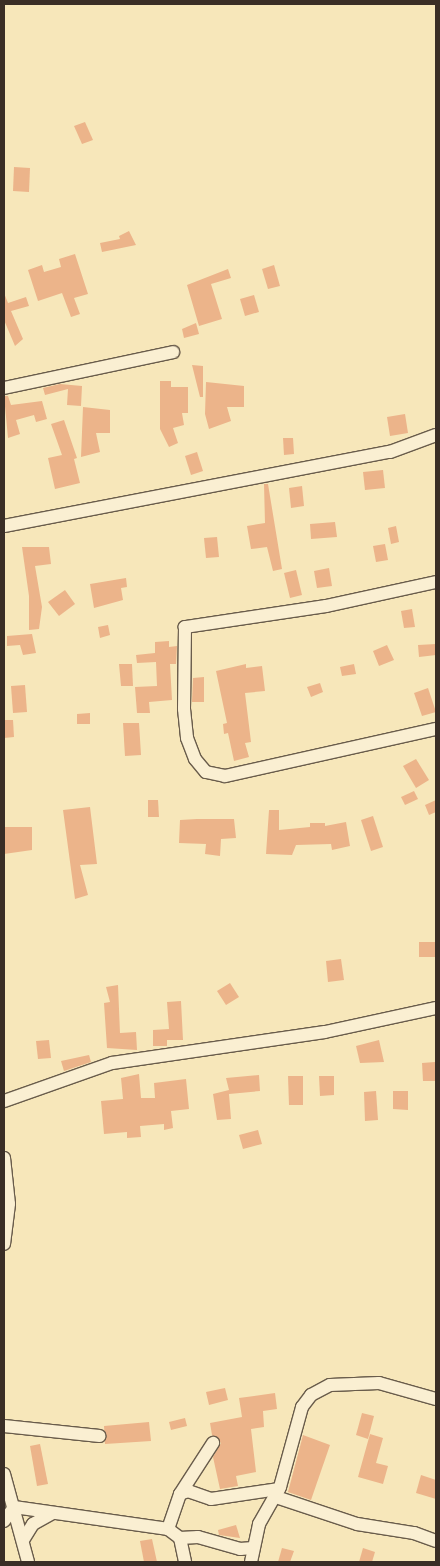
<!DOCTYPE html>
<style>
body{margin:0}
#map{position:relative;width:440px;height:1566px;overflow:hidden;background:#f7e7ba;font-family:"IM FELL DW Pica",serif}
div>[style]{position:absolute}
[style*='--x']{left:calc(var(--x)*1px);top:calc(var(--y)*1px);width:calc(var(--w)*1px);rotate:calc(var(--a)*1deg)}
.building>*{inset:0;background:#ecb48a}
.roads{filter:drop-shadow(1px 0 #695c4b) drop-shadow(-1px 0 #695c4b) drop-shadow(0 1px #695c4b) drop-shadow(0 -1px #695c4b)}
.street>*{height:12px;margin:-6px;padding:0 6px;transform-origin:6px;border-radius:6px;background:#faefd2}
span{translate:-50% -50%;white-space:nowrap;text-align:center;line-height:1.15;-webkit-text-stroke:4px #faefd2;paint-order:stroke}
.frame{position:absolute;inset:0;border:5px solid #3a2e26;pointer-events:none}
</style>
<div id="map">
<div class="building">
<i style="clip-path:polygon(85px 122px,93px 140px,82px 144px,74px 126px)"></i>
<i style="clip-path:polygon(14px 167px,30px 168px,29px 192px,13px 191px)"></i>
<i style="clip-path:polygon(129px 231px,136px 245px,102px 252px,100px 243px,120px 239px,119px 236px)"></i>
<i style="clip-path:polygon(75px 254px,88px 294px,74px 298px,80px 314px,71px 317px,62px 293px,38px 301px,28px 270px,42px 265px,44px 272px,61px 267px,59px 259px)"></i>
<i style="clip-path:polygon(274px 265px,280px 286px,268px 289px,262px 269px)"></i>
<i style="clip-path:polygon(228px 269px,231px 278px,211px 284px,222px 319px,199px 326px,187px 285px)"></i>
<i style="clip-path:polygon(4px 293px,8px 303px,26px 297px,29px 306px,11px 311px,23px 339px,15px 346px,4px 320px)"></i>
<i style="clip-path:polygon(254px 295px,259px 312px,245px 316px,240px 299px)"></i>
<i style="clip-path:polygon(196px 323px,199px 334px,184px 338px,182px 329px)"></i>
<i style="clip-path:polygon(192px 365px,203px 366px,203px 397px,200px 397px)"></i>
<i style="clip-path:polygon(160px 381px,171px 381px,171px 387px,188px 387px,188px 413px,182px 413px,184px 425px,173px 428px,178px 443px,169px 447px,160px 429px)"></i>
<i style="clip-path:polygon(206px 382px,244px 386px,244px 407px,227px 407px,231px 421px,209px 429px,205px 414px)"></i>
<i style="clip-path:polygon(60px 384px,82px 386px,81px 406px,67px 405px,68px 389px,45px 395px,43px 388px)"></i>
<i style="clip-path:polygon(4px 396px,8px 396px,11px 405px,42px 401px,47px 419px,36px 422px,34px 415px,16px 420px,20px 434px,8px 438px)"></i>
<i style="clip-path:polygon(83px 407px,110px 410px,110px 433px,96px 433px,100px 452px,81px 457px)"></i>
<i style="clip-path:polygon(405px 414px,408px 433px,390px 436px,387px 417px)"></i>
<i style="clip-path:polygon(64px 420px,77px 458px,74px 459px,80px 483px,55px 489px,48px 458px,62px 455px,51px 424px)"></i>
<i style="clip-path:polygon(283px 438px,293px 438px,294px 454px,284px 455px)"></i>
<i style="clip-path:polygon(197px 452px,203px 471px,191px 475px,185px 456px)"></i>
<i style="clip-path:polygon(383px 470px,385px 488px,365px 490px,363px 472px)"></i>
<i style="clip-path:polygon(264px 484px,268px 484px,282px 569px,273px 571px,267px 547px,251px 549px,247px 526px,265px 523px)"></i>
<i style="clip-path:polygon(302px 486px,304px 506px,291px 508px,289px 488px)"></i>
<i style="clip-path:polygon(335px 522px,337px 537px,311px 539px,310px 524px)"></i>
<i style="clip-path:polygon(396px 526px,399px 542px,391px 544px,388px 528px)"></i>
<i style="clip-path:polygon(217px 537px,219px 557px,206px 558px,204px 538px)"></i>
<i style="clip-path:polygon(385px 544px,388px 560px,376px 562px,373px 546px)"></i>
<i style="clip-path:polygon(22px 547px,49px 547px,51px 564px,35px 566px,42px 607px,39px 629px,29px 630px,29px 596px)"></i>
<i style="clip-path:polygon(329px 568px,332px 586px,317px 588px,314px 571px)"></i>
<i style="clip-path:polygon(296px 570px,302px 595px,290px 598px,284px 573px)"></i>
<i style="clip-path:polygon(126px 578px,127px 587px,121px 588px,123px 600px,94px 608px,90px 584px)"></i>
<i style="clip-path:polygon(65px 590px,75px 604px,59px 616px,48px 602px)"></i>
<i style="clip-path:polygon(412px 609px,415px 627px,404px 628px,401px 611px)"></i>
<i style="clip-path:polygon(108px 625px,110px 635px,100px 638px,98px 627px)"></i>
<i style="clip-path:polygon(32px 634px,36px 653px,23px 655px,20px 645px,7px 646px,7px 636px)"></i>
<i style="clip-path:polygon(169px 641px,169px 647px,177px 646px,176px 664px,170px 664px,172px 700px,149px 702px,150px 713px,137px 713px,135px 687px,157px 686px,156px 662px,137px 663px,136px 655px,155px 653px,155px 642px)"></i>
<i style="clip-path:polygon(436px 644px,436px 655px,419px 657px,418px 645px)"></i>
<i style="clip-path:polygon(387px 645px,394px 660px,379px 666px,373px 651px)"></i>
<i style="clip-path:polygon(119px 664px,132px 664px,133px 686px,121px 686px)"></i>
<i style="clip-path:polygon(246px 664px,246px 668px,262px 666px,265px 691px,245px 693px,251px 742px,245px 743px,249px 757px,234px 761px,228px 733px,224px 734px,223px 724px,227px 723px,216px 671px)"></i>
<i style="clip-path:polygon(354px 664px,356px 674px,342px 676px,340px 667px)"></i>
<i style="clip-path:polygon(204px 677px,204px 702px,192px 702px,193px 678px)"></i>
<i style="clip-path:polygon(320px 683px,323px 692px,311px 697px,307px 687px)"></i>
<i style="clip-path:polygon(25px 685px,27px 712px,13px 713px,11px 686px)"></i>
<i style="clip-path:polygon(428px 688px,436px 712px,422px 716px,414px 693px)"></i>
<i style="clip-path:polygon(90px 713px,90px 724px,77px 724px,77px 714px)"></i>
<i style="clip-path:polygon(4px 720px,13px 720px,14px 737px,4px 738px)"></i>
<i style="clip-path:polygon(123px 723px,139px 723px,141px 755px,125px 756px)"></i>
<i style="clip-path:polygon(416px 759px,429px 780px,416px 788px,403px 766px)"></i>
<i style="clip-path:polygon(414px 791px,418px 799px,405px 805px,401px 797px)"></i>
<i style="clip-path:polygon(148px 800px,158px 800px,159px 817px,148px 817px)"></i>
<i style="clip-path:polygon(436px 800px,436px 812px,429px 815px,425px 805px)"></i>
<i style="clip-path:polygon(90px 807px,97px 864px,80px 865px,88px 895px,75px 899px,63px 810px)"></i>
<i style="clip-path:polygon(269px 810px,279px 810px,279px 830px,310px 827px,310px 823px,325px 823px,325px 826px,346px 822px,350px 846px,332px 850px,331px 844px,296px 845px,292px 855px,266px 854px)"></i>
<i style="clip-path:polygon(373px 816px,383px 847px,371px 851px,361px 820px)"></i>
<i style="clip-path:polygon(197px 819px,234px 819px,236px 838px,221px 839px,220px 856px,205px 854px,206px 844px,179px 843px,180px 820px)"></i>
<i style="clip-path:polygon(4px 827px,32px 827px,32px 850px,4px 854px)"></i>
<i style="clip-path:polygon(419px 942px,436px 942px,436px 957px,419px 957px)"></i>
<i style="clip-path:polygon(341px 959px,344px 980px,328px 982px,326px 961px)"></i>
<i style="clip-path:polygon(230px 983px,239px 997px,226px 1005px,217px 991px)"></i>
<i style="clip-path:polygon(118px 985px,120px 1033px,136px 1032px,137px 1050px,107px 1048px,104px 1003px,110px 1002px,106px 987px)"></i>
<i style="clip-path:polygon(181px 1001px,183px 1040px,167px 1040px,167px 1046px,153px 1046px,153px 1030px,169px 1029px,167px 1002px)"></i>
<i style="clip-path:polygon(49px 1040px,51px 1058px,38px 1059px,36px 1041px)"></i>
<i style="clip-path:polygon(379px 1040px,384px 1062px,360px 1063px,356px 1046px)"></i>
<i style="clip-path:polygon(89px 1055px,91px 1062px,64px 1071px,61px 1061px)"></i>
<i style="clip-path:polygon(435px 1062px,436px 1081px,423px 1081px,422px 1063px)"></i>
<i style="clip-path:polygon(139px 1074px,141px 1098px,155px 1098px,154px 1083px,186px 1079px,189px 1109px,171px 1111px,173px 1128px,164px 1130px,164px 1124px,140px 1126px,141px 1137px,127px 1138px,127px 1132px,104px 1134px,101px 1101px,123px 1099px,121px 1078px)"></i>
<i style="clip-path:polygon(259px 1075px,260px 1091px,229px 1094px,231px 1119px,217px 1120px,213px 1094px,229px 1090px,226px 1078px)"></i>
<i style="clip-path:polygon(288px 1076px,303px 1076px,303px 1105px,289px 1105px)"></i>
<i style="clip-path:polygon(319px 1076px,334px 1076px,334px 1095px,320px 1096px)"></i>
<i style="clip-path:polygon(376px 1091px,378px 1120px,365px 1121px,364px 1092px)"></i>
<i style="clip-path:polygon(393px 1091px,408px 1091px,408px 1110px,393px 1109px)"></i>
<i style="clip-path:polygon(258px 1130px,262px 1144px,243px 1149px,239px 1135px)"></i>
<i style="clip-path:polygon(225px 1388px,228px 1400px,209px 1405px,206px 1392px)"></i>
<i style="clip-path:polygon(275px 1393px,277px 1409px,263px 1411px,264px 1427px,251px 1429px,256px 1472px,236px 1476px,238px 1486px,220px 1489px,213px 1457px,221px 1443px,212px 1435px,210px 1423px,242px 1417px,239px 1398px)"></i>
<i style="clip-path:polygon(362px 1413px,374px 1416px,368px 1439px,356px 1435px)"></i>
<i style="clip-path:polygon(185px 1418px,187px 1426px,171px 1430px,169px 1422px)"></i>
<i style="clip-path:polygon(149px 1422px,151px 1441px,105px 1444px,104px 1426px)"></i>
<i style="clip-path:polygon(370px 1434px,383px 1438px,376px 1463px,388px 1466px,383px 1484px,358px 1477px)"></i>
<i style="clip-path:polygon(303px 1435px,330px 1445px,311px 1500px,288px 1492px)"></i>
<i style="clip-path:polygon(40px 1444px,48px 1484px,37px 1486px,30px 1446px)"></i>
<i style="clip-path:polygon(421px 1475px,436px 1480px,436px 1499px,416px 1493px)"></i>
<i style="clip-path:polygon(236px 1525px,240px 1538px,219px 1535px,218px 1530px)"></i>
<i style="clip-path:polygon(152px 1539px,157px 1562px,144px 1562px,140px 1541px)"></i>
<i style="clip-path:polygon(282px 1548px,294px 1551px,290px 1562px,278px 1562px)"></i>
<i style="clip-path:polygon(363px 1548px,375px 1552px,372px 1562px,359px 1562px)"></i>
</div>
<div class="roads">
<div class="street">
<i style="--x:4;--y:388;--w:173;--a:-12"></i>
<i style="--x:4;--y:526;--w:393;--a:-10.9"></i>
<i style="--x:390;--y:452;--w:49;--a:-20.3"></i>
<i style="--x:436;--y:582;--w:113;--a:167.7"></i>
<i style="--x:326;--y:606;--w:143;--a:171.5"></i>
<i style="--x:185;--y:627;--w:82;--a:90.7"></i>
<i style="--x:184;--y:709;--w:29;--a:84"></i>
<i style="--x:187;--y:738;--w:22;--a:69"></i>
<i style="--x:195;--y:759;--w:17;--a:50"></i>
<i style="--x:206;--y:772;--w:19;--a:12"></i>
<i style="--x:225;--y:776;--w:216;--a:-12.6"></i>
<i style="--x:4;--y:1101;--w:114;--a:-19.4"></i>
<i style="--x:112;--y:1063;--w:215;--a:-8.3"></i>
<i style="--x:325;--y:1032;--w:114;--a:-12.2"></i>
<i style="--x:4;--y:1158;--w:46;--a:83.8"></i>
<i style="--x:9;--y:1204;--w:40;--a:97.1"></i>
<i style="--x:4;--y:1426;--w:96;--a:6"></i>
<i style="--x:4;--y:1474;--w:91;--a:74.7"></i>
<i style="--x:180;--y:1494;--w:9;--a:-21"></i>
<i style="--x:188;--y:1491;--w:24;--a:19"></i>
<i style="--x:211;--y:1499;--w:69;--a:-8.4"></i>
<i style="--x:276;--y:1497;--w:85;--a:18.4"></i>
<i style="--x:357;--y:1524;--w:58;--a:9"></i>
<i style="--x:414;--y:1533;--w:23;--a:20"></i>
<i style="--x:4;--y:1521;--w:17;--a:-54"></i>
<i style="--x:14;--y:1507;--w:156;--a:8.1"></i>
<i style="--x:168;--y:1529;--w:15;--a:37"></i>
<i style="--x:180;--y:1538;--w:25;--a:78"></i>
<i style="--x:168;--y:1529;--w:37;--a:-71"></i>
<i style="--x:180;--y:1494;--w:61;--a:-57.1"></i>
<i style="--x:180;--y:1538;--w:18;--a:-3"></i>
<i style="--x:198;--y:1537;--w:44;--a:15.9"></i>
<i style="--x:240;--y:1549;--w:13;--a:-4"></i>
<i style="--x:23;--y:1540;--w:19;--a:-58"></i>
<i style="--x:33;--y:1524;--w:21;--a:-29"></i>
<i style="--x:251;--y:1562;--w:39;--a:-78"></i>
<i style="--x:259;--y:1524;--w:43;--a:-60.4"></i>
<i style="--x:280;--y:1487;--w:83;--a:-74.6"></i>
<i style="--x:302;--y:1407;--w:15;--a:-53"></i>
<i style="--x:311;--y:1395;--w:21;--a:-28"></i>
<i style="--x:330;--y:1385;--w:49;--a:-2.3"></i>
<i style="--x:379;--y:1383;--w:59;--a:15.7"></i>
</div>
</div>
<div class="frame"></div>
</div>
